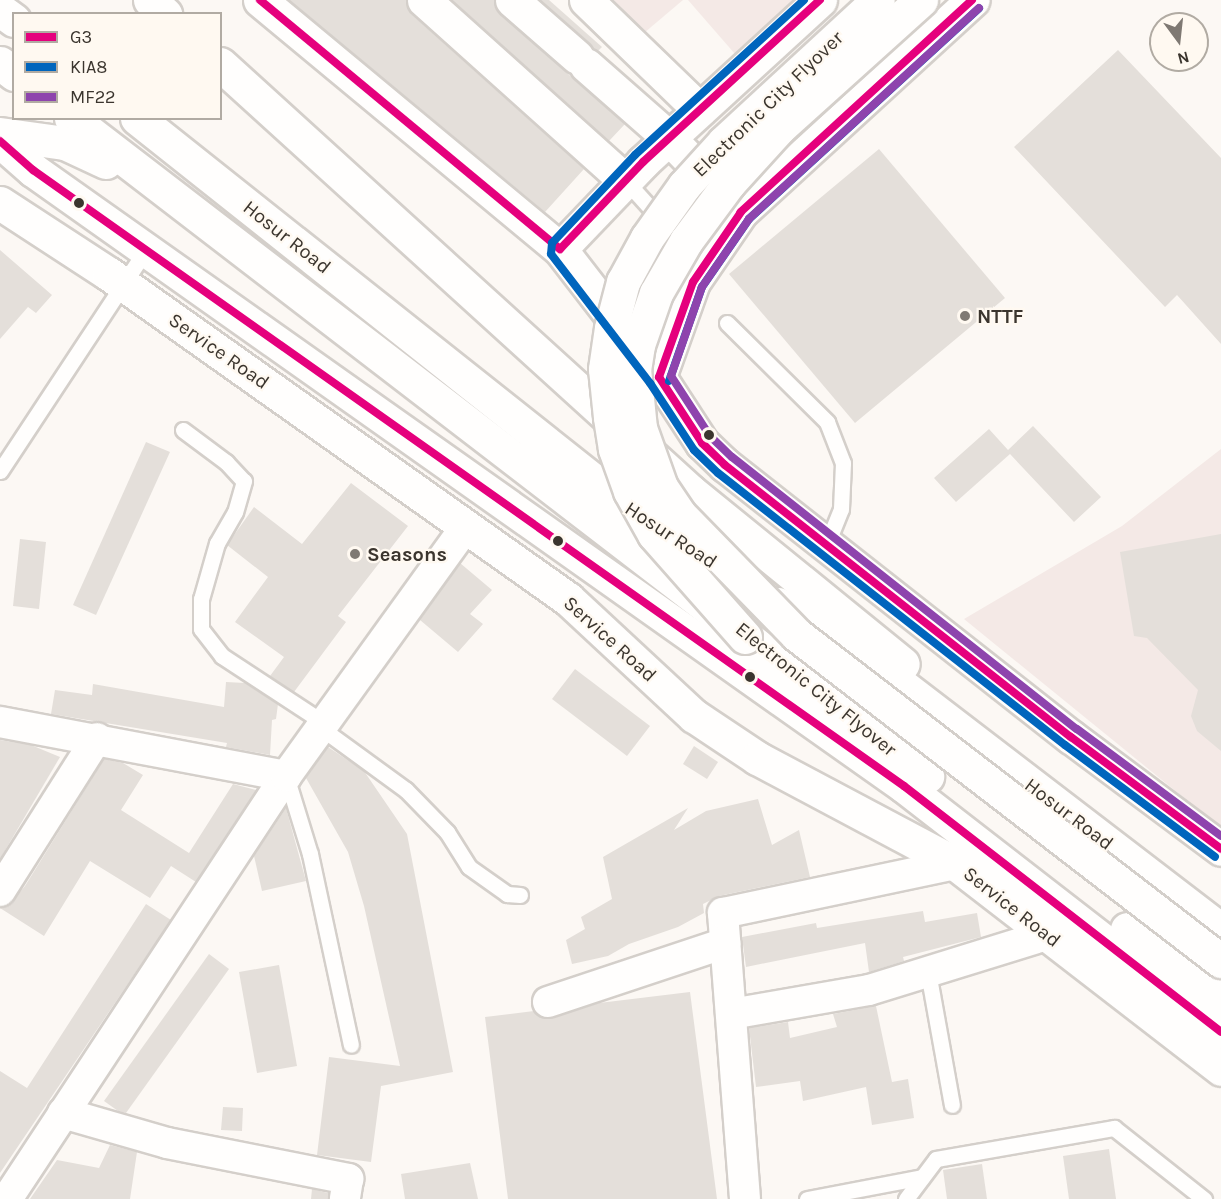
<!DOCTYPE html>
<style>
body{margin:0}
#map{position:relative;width:1221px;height:1199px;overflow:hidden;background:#fcf8f4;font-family:Karla,sans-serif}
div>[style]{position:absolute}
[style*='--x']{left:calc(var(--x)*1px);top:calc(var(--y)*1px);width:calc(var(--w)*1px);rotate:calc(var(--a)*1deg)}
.commercial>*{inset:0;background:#f4e9e6}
.building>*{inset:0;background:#e4dfda}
.roads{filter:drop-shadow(2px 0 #d4cfca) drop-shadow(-2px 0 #d4cfca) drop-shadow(0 2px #d4cfca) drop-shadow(0 -2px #d4cfca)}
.lane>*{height:15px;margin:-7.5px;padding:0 7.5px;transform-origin:7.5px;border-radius:7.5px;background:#fffefd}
.street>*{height:30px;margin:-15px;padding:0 15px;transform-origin:15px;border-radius:15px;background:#fffefd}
.secondary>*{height:33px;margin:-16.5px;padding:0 16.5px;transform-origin:16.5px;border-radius:16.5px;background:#fffefd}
.highway>*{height:33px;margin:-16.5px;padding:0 16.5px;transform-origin:16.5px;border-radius:16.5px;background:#fffefd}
.bridges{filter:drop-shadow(2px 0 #d4cfca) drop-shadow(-2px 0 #d4cfca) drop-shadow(0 2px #d4cfca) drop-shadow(0 -2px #d4cfca)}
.highway-bridge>*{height:33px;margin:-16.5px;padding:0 16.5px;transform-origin:16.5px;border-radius:16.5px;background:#fffefd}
.bus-1>*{height:8px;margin:-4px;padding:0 4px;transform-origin:4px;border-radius:4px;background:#e5007d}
.bus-2>*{height:8px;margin:-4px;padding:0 4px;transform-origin:4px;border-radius:4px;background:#0065bd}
.bus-3>*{height:8px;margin:-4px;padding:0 4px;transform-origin:4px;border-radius:4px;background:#8e44ad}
.dots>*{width:16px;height:16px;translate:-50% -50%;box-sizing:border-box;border:3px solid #fff9f1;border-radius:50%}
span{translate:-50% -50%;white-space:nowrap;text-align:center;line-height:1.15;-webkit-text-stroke:4.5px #fff9f1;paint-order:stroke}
.street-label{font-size:20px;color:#3b352e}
.poi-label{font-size:20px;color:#3b352e;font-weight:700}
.left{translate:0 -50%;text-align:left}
.legend{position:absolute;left:12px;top:12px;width:210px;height:108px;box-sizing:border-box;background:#fff9f1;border:2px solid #b1aba3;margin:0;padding:8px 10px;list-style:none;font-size:18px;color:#3b352e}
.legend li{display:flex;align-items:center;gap:12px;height:30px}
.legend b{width:30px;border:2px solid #b1aba3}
.north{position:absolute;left:1149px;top:12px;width:60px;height:60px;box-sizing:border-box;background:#fff9f1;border:2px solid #b1aba3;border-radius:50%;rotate:165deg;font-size:16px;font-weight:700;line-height:24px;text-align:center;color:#3b352e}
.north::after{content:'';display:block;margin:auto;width:21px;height:27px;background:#7f7973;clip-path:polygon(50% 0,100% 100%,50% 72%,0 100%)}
</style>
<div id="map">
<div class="commercial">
<i style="clip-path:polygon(613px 0,683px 0,644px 33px)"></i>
<i style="clip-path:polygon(688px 0,794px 0,735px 54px)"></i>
<i style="clip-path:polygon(1221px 449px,1221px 828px,964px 619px,1122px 526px)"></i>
</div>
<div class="building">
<i style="clip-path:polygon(289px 0,406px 0,411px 14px,584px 169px,545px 212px)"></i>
<i style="clip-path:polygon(452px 0,494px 0,500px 14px,625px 124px,609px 141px)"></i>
<i style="clip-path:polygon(540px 0,549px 0,602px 47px,598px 51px,593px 48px)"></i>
<i style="clip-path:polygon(1118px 50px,1221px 158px,1221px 344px,1177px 295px,1165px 307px,1014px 147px)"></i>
<i style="clip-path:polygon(879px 149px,1005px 298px,855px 423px,729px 274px)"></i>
<i style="clip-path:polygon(0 250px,52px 295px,36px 313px,28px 307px,0 339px)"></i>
<i style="clip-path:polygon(1033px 426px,1101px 497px,1074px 522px,1010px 454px,956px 502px,934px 478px,989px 429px,1008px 450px)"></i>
<i style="clip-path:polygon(146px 442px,170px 452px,96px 615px,73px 605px)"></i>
<i style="clip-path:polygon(351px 483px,408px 526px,338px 616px,346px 622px,294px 692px,270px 676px,284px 657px,235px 622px,268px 577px,227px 545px,254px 507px,302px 544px)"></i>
<i style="clip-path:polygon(1221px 534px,1221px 751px,1197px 731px,1191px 716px,1198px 690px,1147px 638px,1134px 636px,1120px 552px)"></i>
<i style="clip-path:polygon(20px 539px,46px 542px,39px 609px,13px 606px)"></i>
<i style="clip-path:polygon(460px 563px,492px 590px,470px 614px,483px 624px,458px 652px,420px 620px)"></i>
<i style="clip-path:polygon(575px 669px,650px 726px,627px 756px,552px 699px)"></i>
<i style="clip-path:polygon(226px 682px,245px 683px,278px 704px,276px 719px,272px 720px,270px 755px,226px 747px,227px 743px,51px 714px,55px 690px,92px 695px,93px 684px,224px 707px)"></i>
<i style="clip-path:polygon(0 740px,31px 745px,60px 757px,0 859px)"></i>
<i style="clip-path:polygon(694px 746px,718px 762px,707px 779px,683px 764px)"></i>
<i style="clip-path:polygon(328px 747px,364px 771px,407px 834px,453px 1072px,381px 1086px,371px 1162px,317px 1155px,329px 1057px,400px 1066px,364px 906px,348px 852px,306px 778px)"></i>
<i style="clip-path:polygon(104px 759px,123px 763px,143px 775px,121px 810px,189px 853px,233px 784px,256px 790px,196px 882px,171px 866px,150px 898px,90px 861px,44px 936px,0 908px,8px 906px,25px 886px)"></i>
<i style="clip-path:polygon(758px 799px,772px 845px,799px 830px,810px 877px,719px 896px,703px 904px,704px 913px,678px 927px,629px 944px,608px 956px,572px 964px,566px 940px,585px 929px,581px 917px,612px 899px,603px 857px,688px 808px,674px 830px,706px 811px)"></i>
<i style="clip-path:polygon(286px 808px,306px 881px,262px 891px,254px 856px)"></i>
<i style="clip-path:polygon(146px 904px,171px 920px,0 1173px,0 1071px,27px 1088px)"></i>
<i style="clip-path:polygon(923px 911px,925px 922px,977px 913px,981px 937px,903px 957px,904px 961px,869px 972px,865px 943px,746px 967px,742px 937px,816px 923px,817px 928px)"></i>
<i style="clip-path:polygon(209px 954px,229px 969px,126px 1113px,118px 1111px,104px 1101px)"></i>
<i style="clip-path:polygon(279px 965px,297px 1066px,257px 1073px,239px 972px)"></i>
<i style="clip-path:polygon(690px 992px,717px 1199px,508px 1199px,485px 1017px,534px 1011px,544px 1019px,553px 1018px,599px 1003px)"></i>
<i style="clip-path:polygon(876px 1006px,892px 1082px,908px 1079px,914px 1118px,872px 1125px,866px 1087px,803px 1101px,800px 1081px,756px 1087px,749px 1028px,788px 1022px,790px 1038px,837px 1027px,833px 1014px)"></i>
<i style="clip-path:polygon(223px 1107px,243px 1108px,242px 1131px,221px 1130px)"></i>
<i style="clip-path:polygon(110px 1145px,137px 1152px,130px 1199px,30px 1199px,57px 1160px,99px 1168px)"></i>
<i style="clip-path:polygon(1109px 1149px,1116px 1199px,1069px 1199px,1063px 1156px)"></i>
<i style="clip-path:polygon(470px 1163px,478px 1199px,405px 1199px,401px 1174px)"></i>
<i style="clip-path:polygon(982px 1164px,987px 1199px,947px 1199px,943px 1170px)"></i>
<i style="clip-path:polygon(312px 1189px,328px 1193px,328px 1199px,311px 1199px)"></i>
</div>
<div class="roads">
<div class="lane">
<i style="--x:626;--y:181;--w:54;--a:48"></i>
<i style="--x:727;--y:323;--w:141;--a:44.7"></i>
<i style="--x:827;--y:422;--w:44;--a:68.7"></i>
<i style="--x:843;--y:463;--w:46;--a:92.5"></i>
<i style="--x:841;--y:509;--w:40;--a:112"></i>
<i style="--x:183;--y:430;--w:54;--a:36.7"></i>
<i style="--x:226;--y:462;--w:26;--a:47"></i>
<i style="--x:244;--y:481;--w:32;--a:106"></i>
<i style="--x:235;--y:512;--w:36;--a:120"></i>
<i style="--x:217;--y:543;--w:58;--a:105.9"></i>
<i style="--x:201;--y:599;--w:30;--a:90"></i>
<i style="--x:201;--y:629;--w:34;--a:52"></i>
<i style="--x:222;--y:656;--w:122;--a:33.3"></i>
<i style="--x:0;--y:471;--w:267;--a:-56.6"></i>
<i style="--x:321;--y:728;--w:105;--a:36.1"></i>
<i style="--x:406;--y:790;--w:59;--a:45.7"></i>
<i style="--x:447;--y:832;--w:41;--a:57.8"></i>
<i style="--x:469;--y:867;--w:47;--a:35.4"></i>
<i style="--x:507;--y:894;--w:13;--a:4"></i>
<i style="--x:286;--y:776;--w:82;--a:72.9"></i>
<i style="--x:310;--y:854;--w:195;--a:77.9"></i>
<i style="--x:928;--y:972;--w:135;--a:79.8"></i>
<i style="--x:807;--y:1199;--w:117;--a:-10.8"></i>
<i style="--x:906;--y:1199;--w:50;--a:-53.1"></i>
<i style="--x:936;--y:1159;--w:181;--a:-9.9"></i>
<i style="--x:1114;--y:1128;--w:115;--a:38.3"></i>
</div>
<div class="street">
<i style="--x:0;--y:722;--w:291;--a:10.7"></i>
<i style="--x:0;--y:891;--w:181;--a:-57.6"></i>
<i style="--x:548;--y:1002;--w:187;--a:-18.4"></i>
<i style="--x:731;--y:1014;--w:140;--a:-9.9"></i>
<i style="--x:869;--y:990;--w:186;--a:-17.2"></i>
<i style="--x:63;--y:1113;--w:108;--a:16.1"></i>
<i style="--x:167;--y:1143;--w:185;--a:11.2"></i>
<i style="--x:348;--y:1179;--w:20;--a:99"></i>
<i style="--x:7;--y:1199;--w:507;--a:-56.59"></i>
<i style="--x:286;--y:776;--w:308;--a:-54.2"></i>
<i style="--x:745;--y:1199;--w:287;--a:-94.4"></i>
<i style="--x:723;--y:913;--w:238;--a:-11.9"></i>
</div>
<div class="secondary">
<i style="--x:260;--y:0;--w:390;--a:39.7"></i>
<i style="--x:560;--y:249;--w:162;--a:52.3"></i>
<i style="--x:659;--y:377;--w:79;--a:56.9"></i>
<i style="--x:702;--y:443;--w:32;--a:44"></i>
<i style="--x:725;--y:465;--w:440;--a:38.2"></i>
<i style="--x:1071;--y:737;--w:187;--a:36.7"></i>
<i style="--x:424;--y:0;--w:271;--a:41.9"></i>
<i style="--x:512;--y:0;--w:86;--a:41.2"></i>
<i style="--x:586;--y:0;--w:158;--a:44"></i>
<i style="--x:586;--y:65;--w:111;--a:41.3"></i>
<i style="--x:669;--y:138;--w:71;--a:46.1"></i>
<i style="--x:0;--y:203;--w:130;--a:33.1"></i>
<i style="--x:109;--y:274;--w:562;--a:35.3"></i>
<i style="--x:568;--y:599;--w:172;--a:42.9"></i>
<i style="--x:694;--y:716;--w:76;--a:33.7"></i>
<i style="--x:757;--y:758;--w:225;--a:28"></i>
<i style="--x:956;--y:864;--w:335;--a:37.7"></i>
<i style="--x:560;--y:249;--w:120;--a:-46.3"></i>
<i style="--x:643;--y:162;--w:240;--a:-42.5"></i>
<i style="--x:659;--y:377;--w:101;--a:-70.3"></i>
<i style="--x:693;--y:282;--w:85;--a:-55.6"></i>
<i style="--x:741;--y:212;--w:314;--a:-42.5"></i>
</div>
<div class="highway">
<i style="--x:150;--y:0;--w:21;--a:43"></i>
<i style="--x:0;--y:10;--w:17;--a:36"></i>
<i style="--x:0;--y:63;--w:18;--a:38"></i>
<i style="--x:220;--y:64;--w:635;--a:42.26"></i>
<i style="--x:690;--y:491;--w:274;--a:39.1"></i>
<i style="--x:71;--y:118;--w:1080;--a:37.55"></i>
<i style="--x:137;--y:118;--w:601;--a:38.45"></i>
<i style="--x:608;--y:492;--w:53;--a:34.3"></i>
<i style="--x:0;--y:134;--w:66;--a:7.9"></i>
<i style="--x:65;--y:143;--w:45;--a:24.9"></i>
<i style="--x:0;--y:141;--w:44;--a:41.3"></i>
<i style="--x:33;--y:170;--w:1067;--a:35.27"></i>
<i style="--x:904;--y:786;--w:401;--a:37.8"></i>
<i style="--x:778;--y:604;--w:140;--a:33"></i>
<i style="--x:895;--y:680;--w:411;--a:37.5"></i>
<i style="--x:1127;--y:929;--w:118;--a:37.5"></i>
</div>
</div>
<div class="bridges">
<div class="highway-bridge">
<i style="--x:921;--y:0;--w:190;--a:138"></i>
<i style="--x:780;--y:127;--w:76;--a:132.3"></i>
<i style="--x:729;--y:183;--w:72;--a:126.6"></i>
<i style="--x:686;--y:241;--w:60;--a:120"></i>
<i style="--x:656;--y:293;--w:55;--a:109.1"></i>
<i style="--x:638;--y:345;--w:24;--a:99"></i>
<i style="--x:634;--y:369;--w:59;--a:84.2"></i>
<i style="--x:640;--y:428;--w:63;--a:70.4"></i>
<i style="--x:661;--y:487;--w:32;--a:56"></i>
<i style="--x:679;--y:514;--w:169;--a:45.7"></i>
<i style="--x:797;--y:635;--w:535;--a:37.56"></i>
<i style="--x:745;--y:637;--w:137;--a:-131.5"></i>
<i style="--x:654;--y:534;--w:49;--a:-119.2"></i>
<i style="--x:630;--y:491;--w:45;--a:-109.7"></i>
<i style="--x:615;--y:449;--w:32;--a:-99"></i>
<i style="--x:610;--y:417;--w:48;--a:-95.9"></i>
<i style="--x:605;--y:369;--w:41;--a:-81.7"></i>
<i style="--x:611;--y:328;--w:48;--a:-75.4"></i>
<i style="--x:623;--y:282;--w:50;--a:-61.4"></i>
<i style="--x:647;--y:238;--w:64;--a:-54.6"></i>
<i style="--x:684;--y:186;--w:59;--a:-47.7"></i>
<i style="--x:724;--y:142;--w:209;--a:-42.7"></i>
</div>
</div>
<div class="bus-1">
<i style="--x:260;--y:0;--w:390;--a:39.7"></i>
<i style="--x:560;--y:249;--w:120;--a:-46.3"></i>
<i style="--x:643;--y:162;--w:240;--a:-42.5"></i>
<i style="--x:972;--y:0;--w:314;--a:137.5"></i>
<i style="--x:741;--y:212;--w:85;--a:124.4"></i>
<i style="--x:693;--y:282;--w:101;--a:109.7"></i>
<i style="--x:659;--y:377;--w:79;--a:56.9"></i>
<i style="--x:702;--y:443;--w:32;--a:44"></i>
<i style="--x:725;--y:465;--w:440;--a:38.2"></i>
<i style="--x:1071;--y:737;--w:187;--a:36.7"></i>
<i style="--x:0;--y:141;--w:44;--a:41.3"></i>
<i style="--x:33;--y:170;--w:1067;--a:35.27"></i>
<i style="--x:904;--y:786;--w:401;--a:37.8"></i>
</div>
<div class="bus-2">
<i style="--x:804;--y:0;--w:229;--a:137.5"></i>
<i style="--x:635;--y:155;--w:121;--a:133.3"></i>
<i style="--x:552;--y:243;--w:11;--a:95"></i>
<i style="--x:551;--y:254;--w:163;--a:52.5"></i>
<i style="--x:650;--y:383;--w:80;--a:56.7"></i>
<i style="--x:694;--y:450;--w:33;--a:44"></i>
<i style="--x:718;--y:473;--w:441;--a:38.1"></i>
<i style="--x:1065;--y:745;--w:187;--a:36.7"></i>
<i style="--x:669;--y:381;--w:100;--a:-70.7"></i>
<i style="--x:702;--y:287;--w:83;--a:-55.3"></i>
<i style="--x:749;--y:219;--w:312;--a:-42.5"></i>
</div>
<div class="bus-3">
<i style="--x:979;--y:8;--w:312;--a:137.5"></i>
<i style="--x:749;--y:219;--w:83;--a:124.7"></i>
<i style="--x:702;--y:287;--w:94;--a:109.2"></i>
<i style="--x:671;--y:376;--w:72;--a:57"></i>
<i style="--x:710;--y:436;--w:30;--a:44"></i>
<i style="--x:732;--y:457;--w:439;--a:38.3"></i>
<i style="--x:1077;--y:729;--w:179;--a:36.6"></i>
</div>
<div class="dots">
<i style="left:79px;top:203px;background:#3b352e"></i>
<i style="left:965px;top:316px;background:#7f7973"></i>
<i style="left:709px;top:435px;background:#3b352e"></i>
<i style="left:558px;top:541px;background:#3b352e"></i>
<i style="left:355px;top:554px;background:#7f7973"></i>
<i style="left:750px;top:677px;background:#3b352e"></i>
</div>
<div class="street-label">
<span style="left:768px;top:104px;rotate:-44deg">Electronic City Flyover</span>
<span style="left:287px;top:237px;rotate:38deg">Hosur Road</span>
<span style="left:219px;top:351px;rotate:35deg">Service Road</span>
<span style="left:671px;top:535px;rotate:33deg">Hosur Road</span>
<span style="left:610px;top:639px;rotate:42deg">Service Road</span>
<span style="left:816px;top:689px;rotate:39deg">Electronic City Flyover</span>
<span style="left:1069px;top:814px;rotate:37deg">Hosur Road</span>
<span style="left:1012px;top:907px;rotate:38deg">Service Road</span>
</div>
<div class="poi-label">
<span class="left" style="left:977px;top:316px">NTTF</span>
<span class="left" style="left:367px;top:554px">Seasons</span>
</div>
<ul class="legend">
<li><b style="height:8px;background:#e5007d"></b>G3</li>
<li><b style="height:8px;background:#0065bd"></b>KIA8</li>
<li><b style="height:8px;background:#8e44ad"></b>MF22</li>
</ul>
<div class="north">N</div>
</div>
